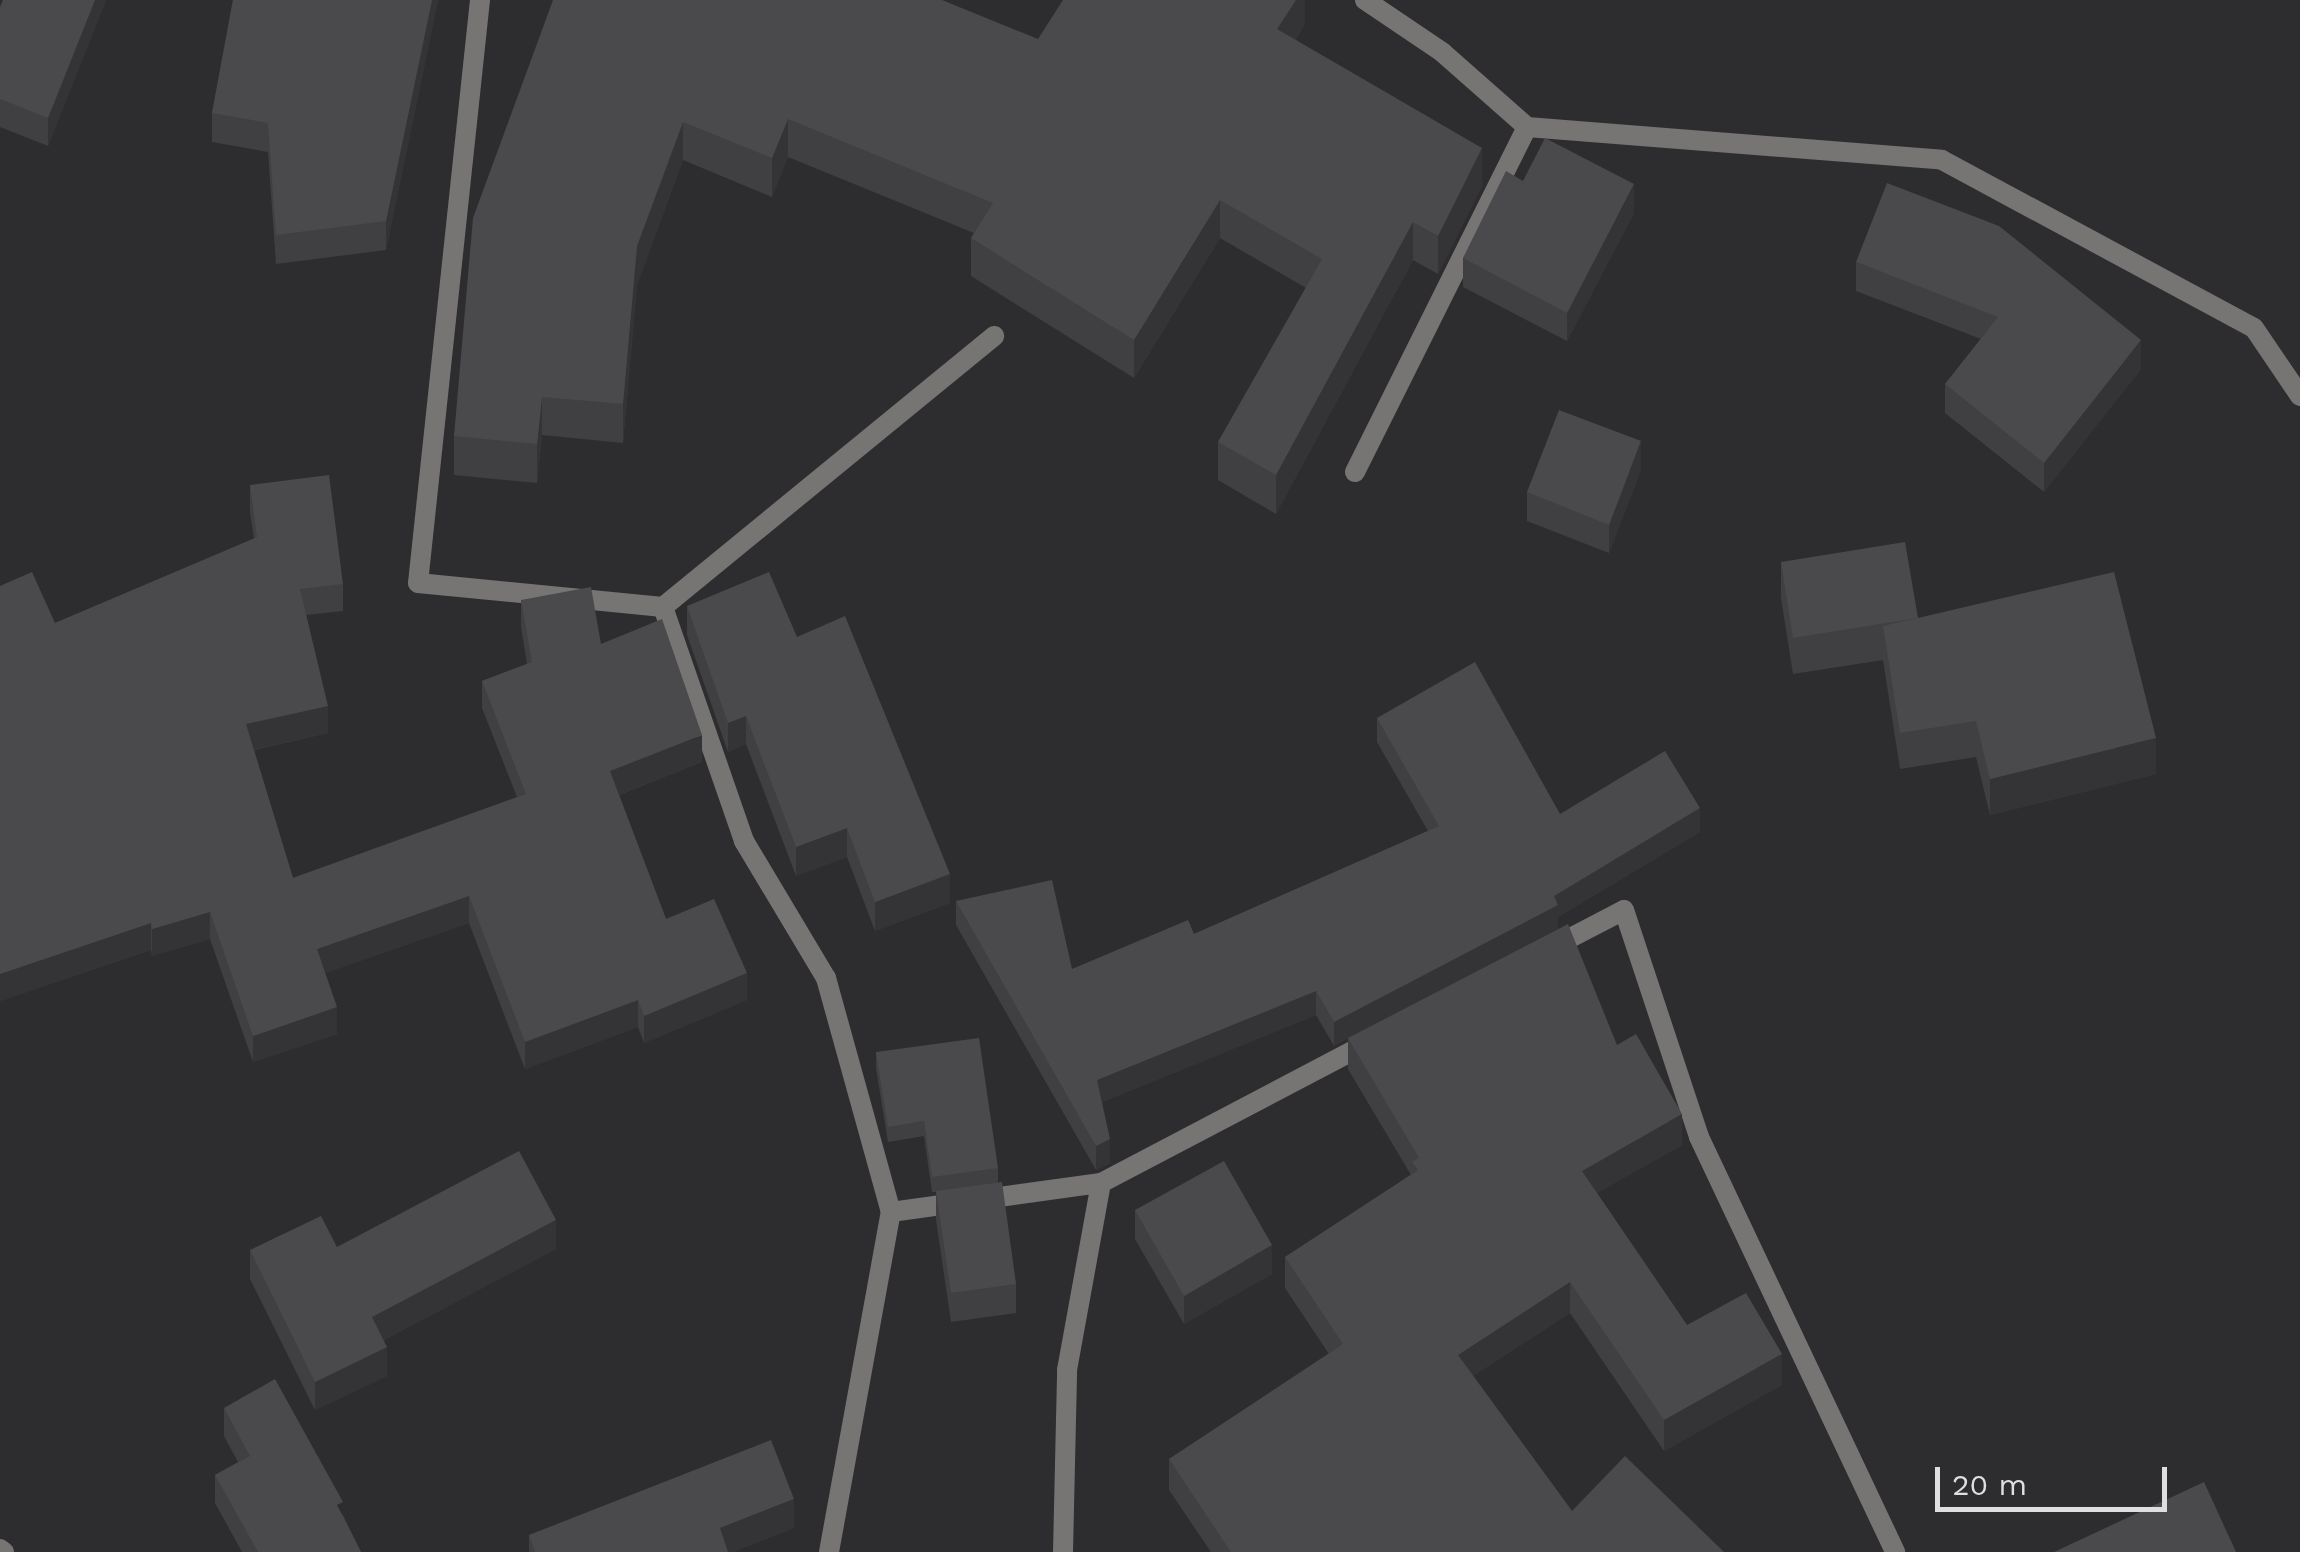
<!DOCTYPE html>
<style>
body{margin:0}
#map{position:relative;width:2300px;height:1552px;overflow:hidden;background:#2d2d2f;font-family:"Work Sans",sans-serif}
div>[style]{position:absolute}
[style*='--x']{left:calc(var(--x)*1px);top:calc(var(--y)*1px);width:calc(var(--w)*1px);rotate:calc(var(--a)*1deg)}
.minor>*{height:20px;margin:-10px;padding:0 10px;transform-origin:10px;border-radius:10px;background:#767574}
.wall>*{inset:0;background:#403f41}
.shaded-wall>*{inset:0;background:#343335}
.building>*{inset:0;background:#4a494c}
span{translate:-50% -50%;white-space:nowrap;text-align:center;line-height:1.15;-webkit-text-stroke:10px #2d2d2f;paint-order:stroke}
.scale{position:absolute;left:1935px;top:1467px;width:232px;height:45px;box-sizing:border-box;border:5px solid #dfdfe0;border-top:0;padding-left:12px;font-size:30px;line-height:35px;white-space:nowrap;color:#dfdfe0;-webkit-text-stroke:8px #2d2d2f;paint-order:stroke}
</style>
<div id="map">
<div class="minor">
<i style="--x:480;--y:0;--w:586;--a:96.07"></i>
<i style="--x:418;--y:583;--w:246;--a:5.6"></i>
<i style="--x:663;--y:607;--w:248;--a:70.9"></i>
<i style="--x:744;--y:841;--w:160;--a:59.1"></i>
<i style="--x:826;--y:978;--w:243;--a:74.5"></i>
<i style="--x:891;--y:1212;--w:212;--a:-7.9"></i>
<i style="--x:1101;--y:1183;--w:304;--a:-27.7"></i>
<i style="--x:1365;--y:0;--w:93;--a:34"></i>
<i style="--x:1442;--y:52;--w:113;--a:41.4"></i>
<i style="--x:1527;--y:127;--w:416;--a:4.5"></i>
<i style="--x:1942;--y:160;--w:354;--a:28.3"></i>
<i style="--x:2254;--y:328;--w:82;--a:55.9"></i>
<i style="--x:1355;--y:472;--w:385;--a:-63.5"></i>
<i style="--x:663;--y:607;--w:428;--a:-39.3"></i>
<i style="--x:1551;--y:948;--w:82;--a:-27.5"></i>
<i style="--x:1624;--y:910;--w:239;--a:71.7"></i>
<i style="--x:1699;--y:1137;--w:459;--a:64.7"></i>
<i style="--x:0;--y:1549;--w:5;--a:37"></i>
<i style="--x:829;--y:1552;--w:346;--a:-79.7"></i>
<i style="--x:1063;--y:1552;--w:182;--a:-88.7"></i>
<i style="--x:1067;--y:1370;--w:190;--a:-79.7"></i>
</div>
<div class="wall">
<i style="clip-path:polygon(106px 0,48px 146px,0 127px,0 7px)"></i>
<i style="clip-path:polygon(233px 0,438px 0,386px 250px,276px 264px,268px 152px,212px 142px,212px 113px)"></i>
<i style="clip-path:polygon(553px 0,1038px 39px,1305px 0,1305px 24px,1295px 40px,1482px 186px,1438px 274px,1413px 260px,1276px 514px,1218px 480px,1218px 442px,1306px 288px,1220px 238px,1134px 378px,971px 276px,971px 238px,974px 233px,788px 157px,772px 197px,683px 160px,637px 285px,623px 443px,542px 435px,537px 483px,454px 475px,454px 436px)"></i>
<i style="clip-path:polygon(1634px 213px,1567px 341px,1463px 287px,1463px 258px)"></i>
<i style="clip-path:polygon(1856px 262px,2141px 369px,2044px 492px,1945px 413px,1945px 384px,1981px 339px,1856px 291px)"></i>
<i style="clip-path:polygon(1641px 470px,1609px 553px,1527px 521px,1527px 492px)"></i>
<i style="clip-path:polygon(250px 485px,343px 584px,343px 611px,306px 615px,328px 733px,254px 750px,293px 878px,517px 797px,482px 708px,482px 681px,527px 664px,521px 627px,521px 600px,601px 644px,702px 762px,619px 795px,666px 919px,747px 1000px,644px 1043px,638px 1027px,525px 1069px,469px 923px,325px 973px,337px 1034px,253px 1062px,210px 939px,152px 956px,151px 950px,0 1001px,0 586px,55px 623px,254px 539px,250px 512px)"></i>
<i style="clip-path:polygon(1781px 562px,1918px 618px,2156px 774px,1990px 815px,1976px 757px,1900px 769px,1883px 660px,1793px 674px,1781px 598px)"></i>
<i style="clip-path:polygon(687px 606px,797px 637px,950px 903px,875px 931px,847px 857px,796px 876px,746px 744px,728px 752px,687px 635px)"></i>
<i style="clip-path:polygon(1377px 718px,1560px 814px,1700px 832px,1558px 917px,1334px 1046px,1316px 1015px,1102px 1102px,1110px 1163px,1096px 1170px,956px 925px,956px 901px,1072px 969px,1194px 934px,1428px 831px,1377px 742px)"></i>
<i style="clip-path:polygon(1348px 1038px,1617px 1045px,1682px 1145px,1597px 1193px,1687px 1325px,1782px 1385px,1664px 1451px,1570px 1313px,1473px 1376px,1572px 1511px,1724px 1552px,1211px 1552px,1169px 1490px,1169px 1459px,1329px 1354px,1285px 1288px,1285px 1257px,1411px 1175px,1348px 1069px)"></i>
<i style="clip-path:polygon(876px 1052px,998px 1168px,998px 1182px,1016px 1284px,1016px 1313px,951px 1322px,936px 1220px,936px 1192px,932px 1192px,924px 1136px,888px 1142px,876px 1068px)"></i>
<i style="clip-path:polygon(1135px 1210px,1272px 1274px,1184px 1324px,1135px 1239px)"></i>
<i style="clip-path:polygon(337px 1247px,556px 1249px,384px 1340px,387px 1376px,315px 1410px,250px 1279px,250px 1250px)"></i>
<i style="clip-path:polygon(224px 1408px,343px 1515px,361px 1552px,242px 1552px,215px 1503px,215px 1475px,238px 1462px,224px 1436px)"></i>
<i style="clip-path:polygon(794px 1528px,733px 1552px,529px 1552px,529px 1535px)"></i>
</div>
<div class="shaded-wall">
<i style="clip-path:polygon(95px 0,106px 0,48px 146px,48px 118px)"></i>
<i style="clip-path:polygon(432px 0,438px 0,386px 250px,386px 221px)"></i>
<i style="clip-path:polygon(1296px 0,1305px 0,1305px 24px,1277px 67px,1277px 29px)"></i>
<i style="clip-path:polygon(788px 119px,788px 157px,772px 197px,772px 158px)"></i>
<i style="clip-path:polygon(683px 122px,683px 160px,637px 285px,623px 443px,623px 404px,637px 246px)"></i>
<i style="clip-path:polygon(1482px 148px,1482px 186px,1438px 274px,1438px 236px)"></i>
<i style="clip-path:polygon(1634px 184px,1634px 213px,1567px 341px,1567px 313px)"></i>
<i style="clip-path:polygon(1220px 200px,1220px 238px,1134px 378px,1134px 340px)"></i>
<i style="clip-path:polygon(1413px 222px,1413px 260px,1276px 514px,1276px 475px)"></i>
<i style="clip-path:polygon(2141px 340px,2141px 369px,2044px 492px,2044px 463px)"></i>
<i style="clip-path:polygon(542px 397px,542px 435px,537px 483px,537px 444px)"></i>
<i style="clip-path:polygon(1641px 441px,1641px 470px,1609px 553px,1609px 525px)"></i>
<i style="clip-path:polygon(328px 706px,328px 733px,246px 751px,246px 724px)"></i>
<i style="clip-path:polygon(746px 716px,746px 744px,728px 752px,728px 723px)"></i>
<i style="clip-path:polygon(702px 735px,702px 762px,610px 798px,610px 771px)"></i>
<i style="clip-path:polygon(2156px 738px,2156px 774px,1990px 815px,1990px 779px)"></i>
<i style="clip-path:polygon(1700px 808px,1700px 832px,1558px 917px,1558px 929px,1334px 1046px,1334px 1022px,1554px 896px)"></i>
<i style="clip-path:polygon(847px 828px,847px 857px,796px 876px,796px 847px)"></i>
<i style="clip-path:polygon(950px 874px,950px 903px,875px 931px,875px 902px)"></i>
<i style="clip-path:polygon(469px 896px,469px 923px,317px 976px,317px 949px)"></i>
<i style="clip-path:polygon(210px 912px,210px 939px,152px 956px,152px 929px)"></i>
<i style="clip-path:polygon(151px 923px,151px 950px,0 1001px,0 974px)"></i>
<i style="clip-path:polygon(747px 973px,747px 1000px,644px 1043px,644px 1016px)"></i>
<i style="clip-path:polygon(1316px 991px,1316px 1015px,1097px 1104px,1097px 1080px)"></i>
<i style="clip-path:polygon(638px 1000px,638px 1027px,525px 1069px,525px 1042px)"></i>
<i style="clip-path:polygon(337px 1007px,337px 1034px,253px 1062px,253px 1036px)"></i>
<i style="clip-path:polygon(1682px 1114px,1682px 1145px,1582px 1202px,1582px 1171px)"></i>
<i style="clip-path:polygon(1110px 1139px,1110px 1163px,1096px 1170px,1096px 1146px)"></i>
<i style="clip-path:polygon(556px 1220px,556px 1249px,372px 1346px,372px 1317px)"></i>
<i style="clip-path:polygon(1272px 1245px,1272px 1274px,1184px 1324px,1184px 1296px)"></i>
<i style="clip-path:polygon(1570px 1282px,1570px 1313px,1458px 1386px,1458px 1355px)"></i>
<i style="clip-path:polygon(387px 1347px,387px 1376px,315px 1410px,315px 1382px)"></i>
<i style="clip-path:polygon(1782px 1354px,1782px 1385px,1664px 1451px,1664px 1420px)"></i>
<i style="clip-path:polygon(794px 1499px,794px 1528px,733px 1552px,720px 1552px,720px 1528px)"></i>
</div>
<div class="building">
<i style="clip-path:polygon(3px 0,95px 0,48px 118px,0 99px,0 7px)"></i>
<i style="clip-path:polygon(233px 0,432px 0,386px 221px,276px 235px,268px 123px,212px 113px)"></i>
<i style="clip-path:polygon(553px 0,942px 0,1038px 39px,1063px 0,1296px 0,1277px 29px,1482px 148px,1438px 236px,1413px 222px,1276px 475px,1218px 442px,1322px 259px,1220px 200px,1134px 340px,971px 238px,993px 203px,788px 119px,772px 158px,683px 122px,637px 246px,623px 404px,542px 397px,537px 444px,454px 436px,473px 218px)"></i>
<i style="clip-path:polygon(1545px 138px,1634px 184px,1567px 313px,1463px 258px,1506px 171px,1523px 181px)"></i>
<i style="clip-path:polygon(1887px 183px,1999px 226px,2141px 340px,2044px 463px,1945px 384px,1998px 317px,1856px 262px)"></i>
<i style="clip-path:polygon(1559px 410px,1641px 441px,1609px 525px,1527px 492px)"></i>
<i style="clip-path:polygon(329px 475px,343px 584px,300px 589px,328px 706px,246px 724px,293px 878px,526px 794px,482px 681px,532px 662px,521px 600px,591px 587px,601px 644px,662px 619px,702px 735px,610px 771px,666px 919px,714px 899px,747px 973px,644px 1016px,638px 1000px,525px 1042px,469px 896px,317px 949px,337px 1007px,253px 1036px,210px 912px,152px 929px,151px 923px,0 974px,0 586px,32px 572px,55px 623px,257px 537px,250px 485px)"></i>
<i style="clip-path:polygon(1905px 542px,1918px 618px,2114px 572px,2156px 738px,1990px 779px,1976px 721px,1900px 733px,1883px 626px,1917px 618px,1793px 638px,1781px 562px)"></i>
<i style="clip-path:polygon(769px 572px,797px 637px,845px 616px,950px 874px,875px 902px,847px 828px,796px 847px,746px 716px,728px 723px,687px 606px)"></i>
<i style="clip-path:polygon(1475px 662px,1560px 814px,1665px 751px,1700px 808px,1554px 896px,1558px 905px,1334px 1022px,1316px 991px,1097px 1080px,1110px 1139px,1096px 1146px,956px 901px,1052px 880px,1072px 969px,1188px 920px,1194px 934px,1439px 826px,1377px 718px)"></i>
<i style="clip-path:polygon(1568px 924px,1617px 1045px,1636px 1034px,1682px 1114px,1582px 1171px,1687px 1325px,1746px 1293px,1782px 1354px,1664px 1420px,1570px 1282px,1458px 1355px,1572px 1511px,1625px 1456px,1724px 1552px,1231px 1552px,1169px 1459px,1343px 1344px,1285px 1257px,1418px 1170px,1412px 1162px,1419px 1158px,1348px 1038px)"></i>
<i style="clip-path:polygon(979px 1038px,998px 1168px,932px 1177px,924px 1121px,888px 1127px,876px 1052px)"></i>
<i style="clip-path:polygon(519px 1151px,556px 1220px,372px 1317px,387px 1347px,315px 1382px,250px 1250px,321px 1216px,337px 1247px)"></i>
<i style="clip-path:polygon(1224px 1161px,1272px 1245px,1184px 1296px,1135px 1210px)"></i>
<i style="clip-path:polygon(1002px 1182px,1016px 1284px,951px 1293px,936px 1191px)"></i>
<i style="clip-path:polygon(275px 1379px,343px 1502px,337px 1505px,361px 1552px,258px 1552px,215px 1475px,250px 1456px,224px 1408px)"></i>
<i style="clip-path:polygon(771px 1440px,794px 1499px,720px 1528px,728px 1552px,535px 1552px,529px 1535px)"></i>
<i style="clip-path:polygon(2204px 1482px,2236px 1552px,2054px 1552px)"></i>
</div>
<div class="scale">20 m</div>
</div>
